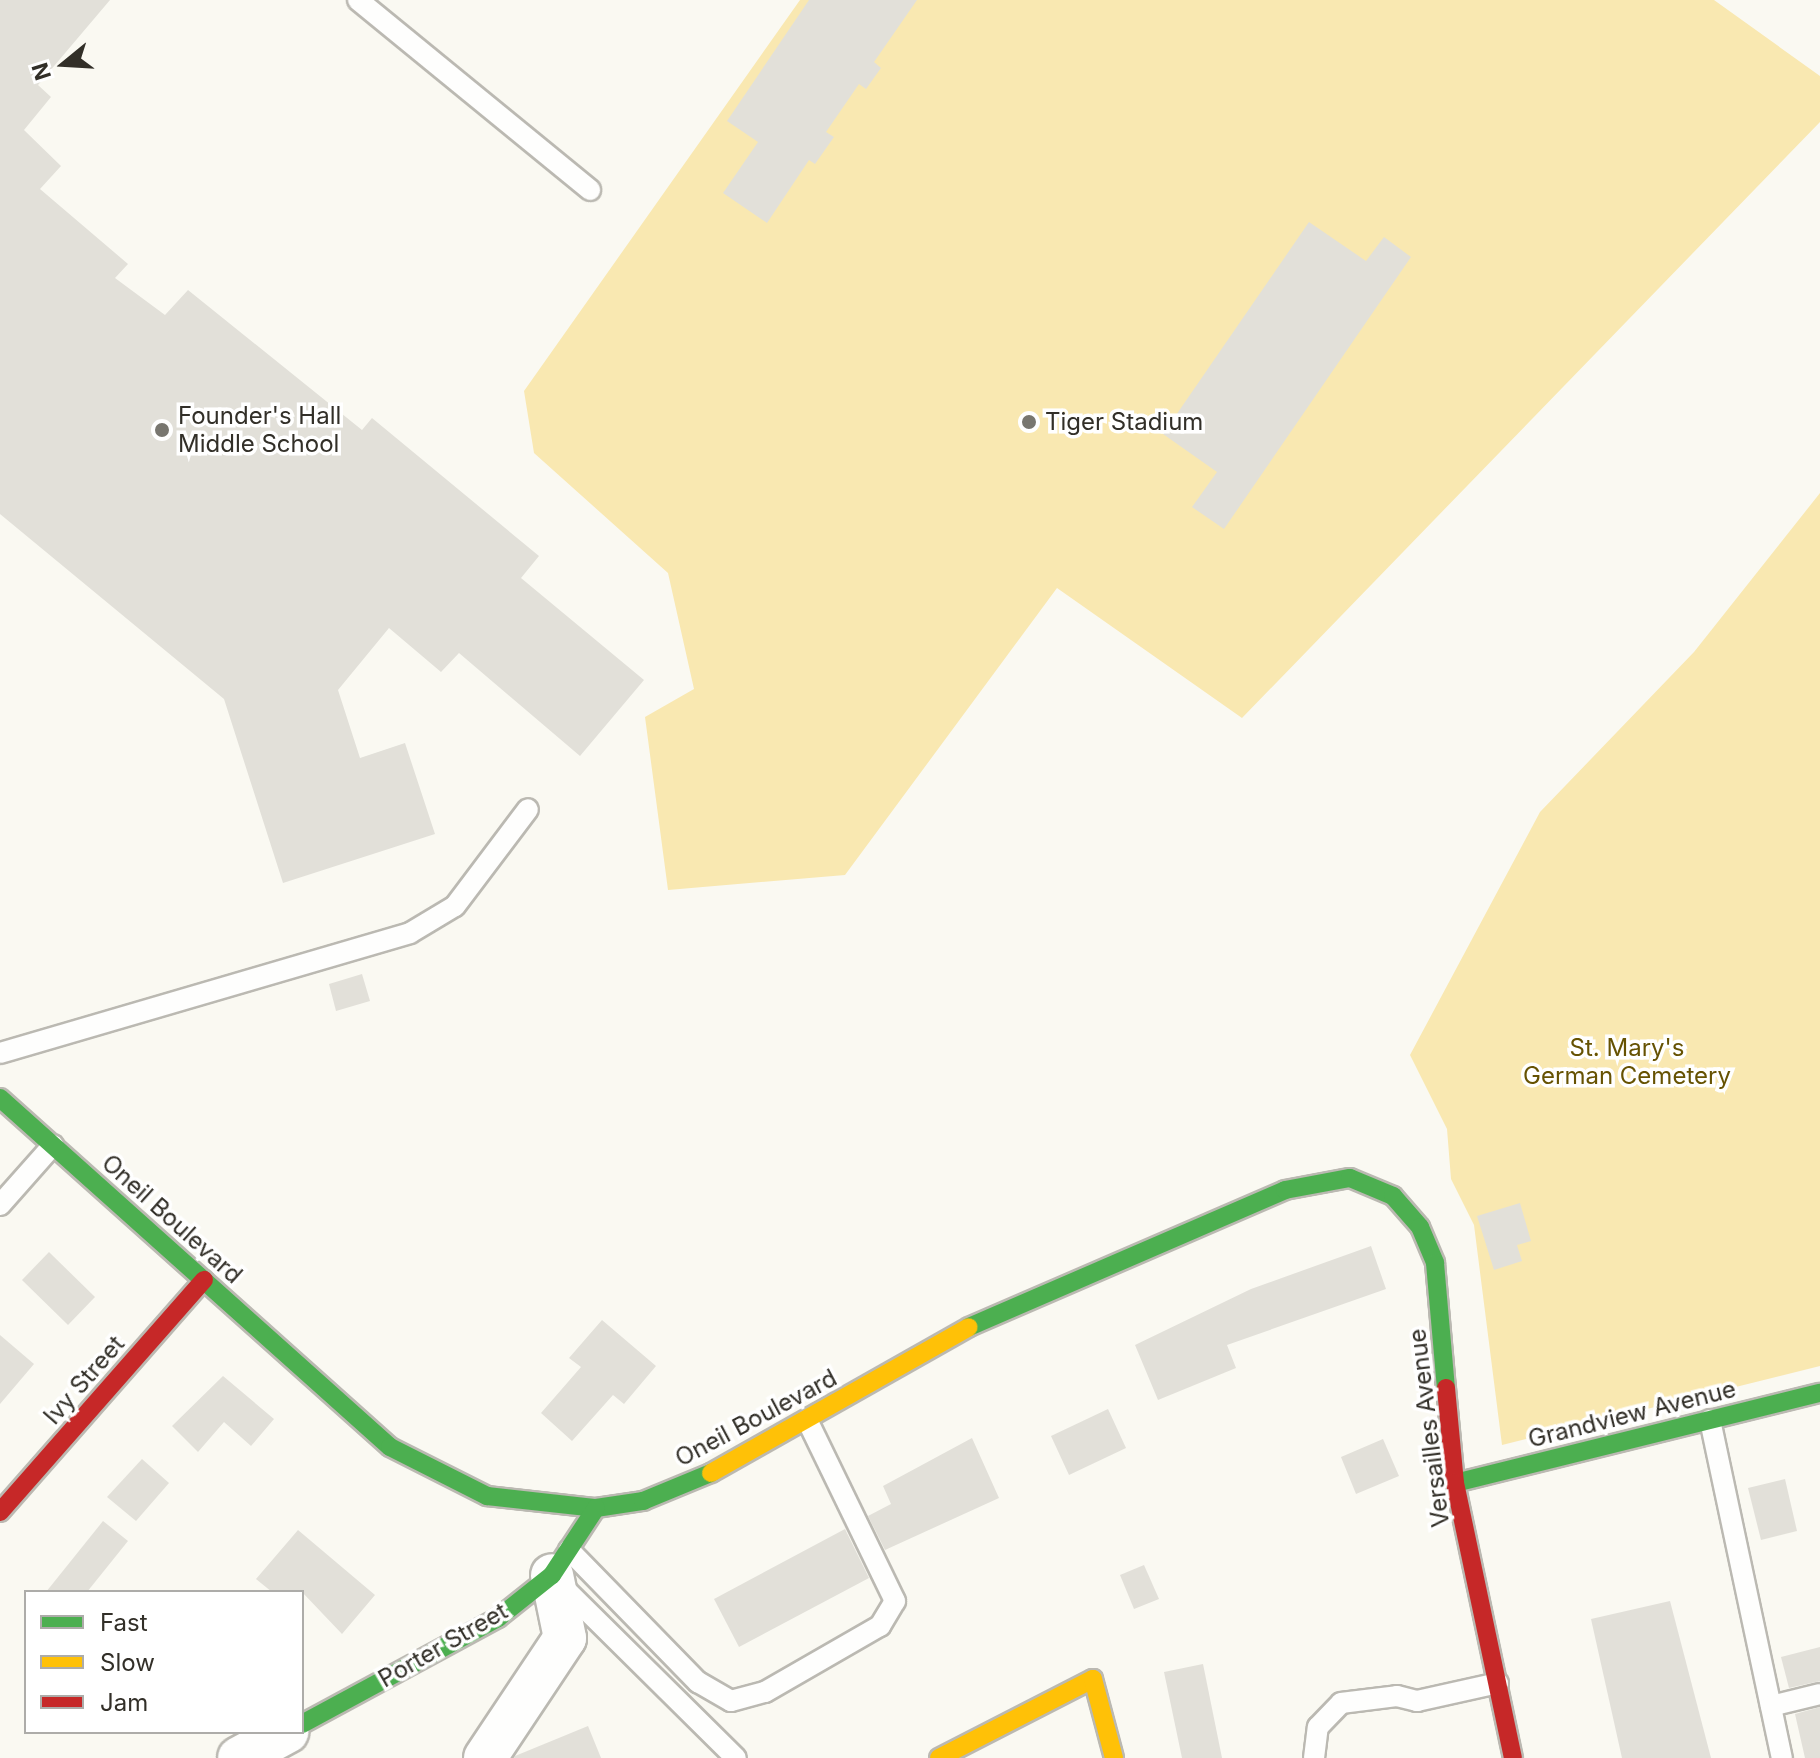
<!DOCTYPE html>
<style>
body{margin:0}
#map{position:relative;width:1820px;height:1758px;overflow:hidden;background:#faf9f2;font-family:Inter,sans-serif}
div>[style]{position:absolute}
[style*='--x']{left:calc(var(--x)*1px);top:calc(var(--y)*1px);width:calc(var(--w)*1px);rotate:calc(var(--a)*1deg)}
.green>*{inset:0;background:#f9e8b1}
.building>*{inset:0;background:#e2e0d9}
.roads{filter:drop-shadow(2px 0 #bbb9b2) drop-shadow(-2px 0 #bbb9b2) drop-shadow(0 2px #bbb9b2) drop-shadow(0 -2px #bbb9b2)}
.lane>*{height:20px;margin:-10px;padding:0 10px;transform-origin:10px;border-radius:10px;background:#fefefd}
.street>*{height:42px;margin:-21px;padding:0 21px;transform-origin:21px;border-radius:21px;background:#fefefd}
.fast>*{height:18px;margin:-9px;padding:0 9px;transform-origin:9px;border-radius:9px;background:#4caf50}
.slow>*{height:18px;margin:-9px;padding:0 9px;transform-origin:9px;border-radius:9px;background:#ffc107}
.jam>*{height:18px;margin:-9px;padding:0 9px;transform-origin:9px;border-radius:9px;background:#c62828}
.dots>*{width:22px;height:22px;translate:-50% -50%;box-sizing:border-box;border:4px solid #fff;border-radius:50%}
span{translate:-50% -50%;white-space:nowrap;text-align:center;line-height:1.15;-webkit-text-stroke:7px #fff;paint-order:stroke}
.poi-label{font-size:24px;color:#322f28}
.left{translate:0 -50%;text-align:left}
.park-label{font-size:24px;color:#665202}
.street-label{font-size:24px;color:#322f28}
.legend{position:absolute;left:24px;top:1590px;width:280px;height:144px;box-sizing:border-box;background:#fff;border:2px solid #adaca9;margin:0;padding:10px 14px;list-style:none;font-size:24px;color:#322f28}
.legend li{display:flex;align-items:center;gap:16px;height:40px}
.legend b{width:40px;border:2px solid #adaca9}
.north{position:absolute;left:24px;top:24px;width:80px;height:80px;-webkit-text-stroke:6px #fff;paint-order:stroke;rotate:252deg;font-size:22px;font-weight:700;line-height:32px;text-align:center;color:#322f28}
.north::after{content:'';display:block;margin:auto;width:28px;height:36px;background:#322f28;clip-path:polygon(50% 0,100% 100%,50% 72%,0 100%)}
</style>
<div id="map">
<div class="green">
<i style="clip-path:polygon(800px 0,1714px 0,1820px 76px,1820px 122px,1242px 718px,1057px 588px,845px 875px,668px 890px,645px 717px,694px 689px,668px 573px,534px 453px,524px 391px)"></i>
<i style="clip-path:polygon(1820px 493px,1820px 1366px,1502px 1445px,1474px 1225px,1451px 1179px,1447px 1129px,1410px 1055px,1540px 812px,1694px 652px)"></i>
</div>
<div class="building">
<i style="clip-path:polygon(0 0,110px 0,38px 85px,51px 97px,24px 130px,61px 166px,40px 189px,128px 264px,115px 278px,165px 315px,188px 290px,362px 430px,372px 418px,539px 556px,521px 578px,644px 680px,580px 756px,459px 653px,441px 672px,389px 628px,338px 690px,360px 758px,405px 743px,435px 834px,283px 883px,224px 699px,0 514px)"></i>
<i style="clip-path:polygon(809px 0,917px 0,874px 62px,881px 68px,866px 89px,859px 84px,826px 132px,834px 137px,815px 164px,809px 160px,767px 223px,723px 193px,758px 142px,727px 121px)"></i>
<i style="clip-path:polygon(1309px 222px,1366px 261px,1384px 237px,1411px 257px,1224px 529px,1192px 507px,1217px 472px,1163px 434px)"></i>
<i style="clip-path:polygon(362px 974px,370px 1001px,336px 1011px,329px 984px)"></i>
<i style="clip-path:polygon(1520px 1203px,1531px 1241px,1517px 1245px,1522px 1261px,1494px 1270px,1477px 1216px)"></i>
<i style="clip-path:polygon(1371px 1246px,1386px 1289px,1227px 1345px,1236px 1368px,1158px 1400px,1135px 1345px,1251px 1289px)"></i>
<i style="clip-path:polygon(49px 1252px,95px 1297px,68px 1325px,22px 1280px)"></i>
<i style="clip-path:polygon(602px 1320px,656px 1366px,624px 1404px,613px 1395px,572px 1441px,541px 1413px,581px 1367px,569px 1358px)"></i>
<i style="clip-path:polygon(0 1335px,34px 1364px,0 1404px)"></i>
<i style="clip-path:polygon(223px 1376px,274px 1419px,251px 1446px,224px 1422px,198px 1452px,172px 1426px)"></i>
<i style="clip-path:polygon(1108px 1409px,1126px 1448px,1069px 1475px,1051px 1436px)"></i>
<i style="clip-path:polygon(972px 1438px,999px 1498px,885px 1550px,868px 1516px,891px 1504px,883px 1486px)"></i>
<i style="clip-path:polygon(1383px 1439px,1399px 1476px,1356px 1494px,1341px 1457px)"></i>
<i style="clip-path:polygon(142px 1459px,169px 1483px,136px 1521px,107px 1497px)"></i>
<i style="clip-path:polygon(1785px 1479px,1797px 1531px,1761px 1540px,1748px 1488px)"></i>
<i style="clip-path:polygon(103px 1521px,128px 1541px,87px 1592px,46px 1592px)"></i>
<i style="clip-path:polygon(845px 1529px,869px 1578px,739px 1647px,714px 1599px)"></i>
<i style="clip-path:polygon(298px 1530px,375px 1595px,342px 1634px,302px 1592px,272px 1592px,256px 1579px)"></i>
<i style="clip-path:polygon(1144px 1565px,1159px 1599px,1134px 1609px,1120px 1575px)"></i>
<i style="clip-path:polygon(1670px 1601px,1711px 1758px,1622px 1758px,1591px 1619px)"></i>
<i style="clip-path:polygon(1820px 1647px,1820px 1681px,1789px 1688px,1781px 1657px)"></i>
<i style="clip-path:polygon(1203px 1664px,1222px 1758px,1182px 1758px,1164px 1672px)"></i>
<i style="clip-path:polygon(1820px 1707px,1820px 1758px,1805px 1758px,1795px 1714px)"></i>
<i style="clip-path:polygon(588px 1726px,601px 1758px,514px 1758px,515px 1756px)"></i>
</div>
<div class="roads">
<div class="lane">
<i style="--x:358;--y:0;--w:300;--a:39.3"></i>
<i style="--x:0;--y:1053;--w:427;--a:-16.3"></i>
<i style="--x:410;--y:933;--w:52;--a:-31"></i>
<i style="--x:455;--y:906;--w:121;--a:-53"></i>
<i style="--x:0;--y:1205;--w:80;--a:-48.5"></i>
<i style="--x:1710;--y:1420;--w:346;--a:78"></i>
<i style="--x:569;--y:1550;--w:185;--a:45.7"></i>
<i style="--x:698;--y:1682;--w:38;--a:30"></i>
<i style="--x:731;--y:1701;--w:35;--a:-15"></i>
<i style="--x:765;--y:1692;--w:133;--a:-29.9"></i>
<i style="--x:880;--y:1626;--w:29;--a:-59"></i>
<i style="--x:895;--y:1601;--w:201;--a:-115.9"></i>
<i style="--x:563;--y:1587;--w:243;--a:44.7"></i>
<i style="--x:1771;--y:1706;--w:50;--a:-13.8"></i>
<i style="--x:1314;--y:1758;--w:31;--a:-83"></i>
<i style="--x:1318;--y:1727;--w:33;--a:-46"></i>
<i style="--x:1341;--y:1703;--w:56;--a:-7.1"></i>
<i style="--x:1397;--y:1696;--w:21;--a:14"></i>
<i style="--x:1417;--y:1701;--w:83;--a:-12.5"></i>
</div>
<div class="street">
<i style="--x:239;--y:1758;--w:55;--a:-28.4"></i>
<i style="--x:485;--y:1758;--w:144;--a:-56.3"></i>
<i style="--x:565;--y:1638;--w:64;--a:-101.7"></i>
</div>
<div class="fast">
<i style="--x:0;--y:1098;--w:523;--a:41.82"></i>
<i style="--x:390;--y:1447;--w:109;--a:26.8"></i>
<i style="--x:487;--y:1496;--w:110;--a:6.3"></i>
<i style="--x:596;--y:1508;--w:48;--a:-8.5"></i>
<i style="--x:643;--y:1501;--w:74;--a:-22.4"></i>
<i style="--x:969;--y:1327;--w:344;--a:-23.4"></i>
<i style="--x:1285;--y:1190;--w:66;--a:-10.5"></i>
<i style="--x:1350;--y:1178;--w:47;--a:22.7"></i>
<i style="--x:1393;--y:1196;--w:41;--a:48.9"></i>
<i style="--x:1420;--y:1227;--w:39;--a:67"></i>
<i style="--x:1435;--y:1263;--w:125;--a:85"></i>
<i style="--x:1455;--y:1483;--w:376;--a:-13.9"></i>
<i style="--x:302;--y:1724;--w:223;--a:-28.4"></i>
<i style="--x:498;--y:1618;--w:69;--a:-38.5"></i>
<i style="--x:552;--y:1575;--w:80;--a:-56.7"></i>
</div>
<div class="slow">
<i style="--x:711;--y:1473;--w:296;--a:-29.5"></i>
<i style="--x:939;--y:1758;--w:173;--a:-27.2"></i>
<i style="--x:1093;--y:1679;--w:82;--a:75.1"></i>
</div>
<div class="jam">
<i style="--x:1446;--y:1388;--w:95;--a:84.6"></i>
<i style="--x:1455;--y:1483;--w:281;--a:78.1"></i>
<i style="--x:0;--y:1512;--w:309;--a:-48.7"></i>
</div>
</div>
<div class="dots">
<i style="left:1029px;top:422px;background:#78766f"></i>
<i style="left:162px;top:430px;background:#78766f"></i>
</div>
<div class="poi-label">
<span class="left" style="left:178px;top:430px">Founder's Hall<br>Middle School</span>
<span class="left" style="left:1045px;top:422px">Tiger Stadium</span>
</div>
<div class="park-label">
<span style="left:1627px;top:1062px">St. Mary's<br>German Cemetery</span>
</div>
<div class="street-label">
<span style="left:172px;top:1219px;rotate:42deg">Oneil Boulevard</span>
<span style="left:84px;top:1380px;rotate:-49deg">Ivy Street</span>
<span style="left:1632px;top:1414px;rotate:-14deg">Grandview Avenue</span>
<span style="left:756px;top:1418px;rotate:-28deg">Oneil Boulevard</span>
<span style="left:1429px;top:1428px;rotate:-97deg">Versailles Avenue</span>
<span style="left:443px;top:1645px;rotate:-30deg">Porter Street</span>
</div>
<ul class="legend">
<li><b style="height:10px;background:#4caf50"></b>Fast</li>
<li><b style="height:10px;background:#ffc107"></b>Slow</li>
<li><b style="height:10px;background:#c62828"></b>Jam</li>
</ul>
<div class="north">N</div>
</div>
